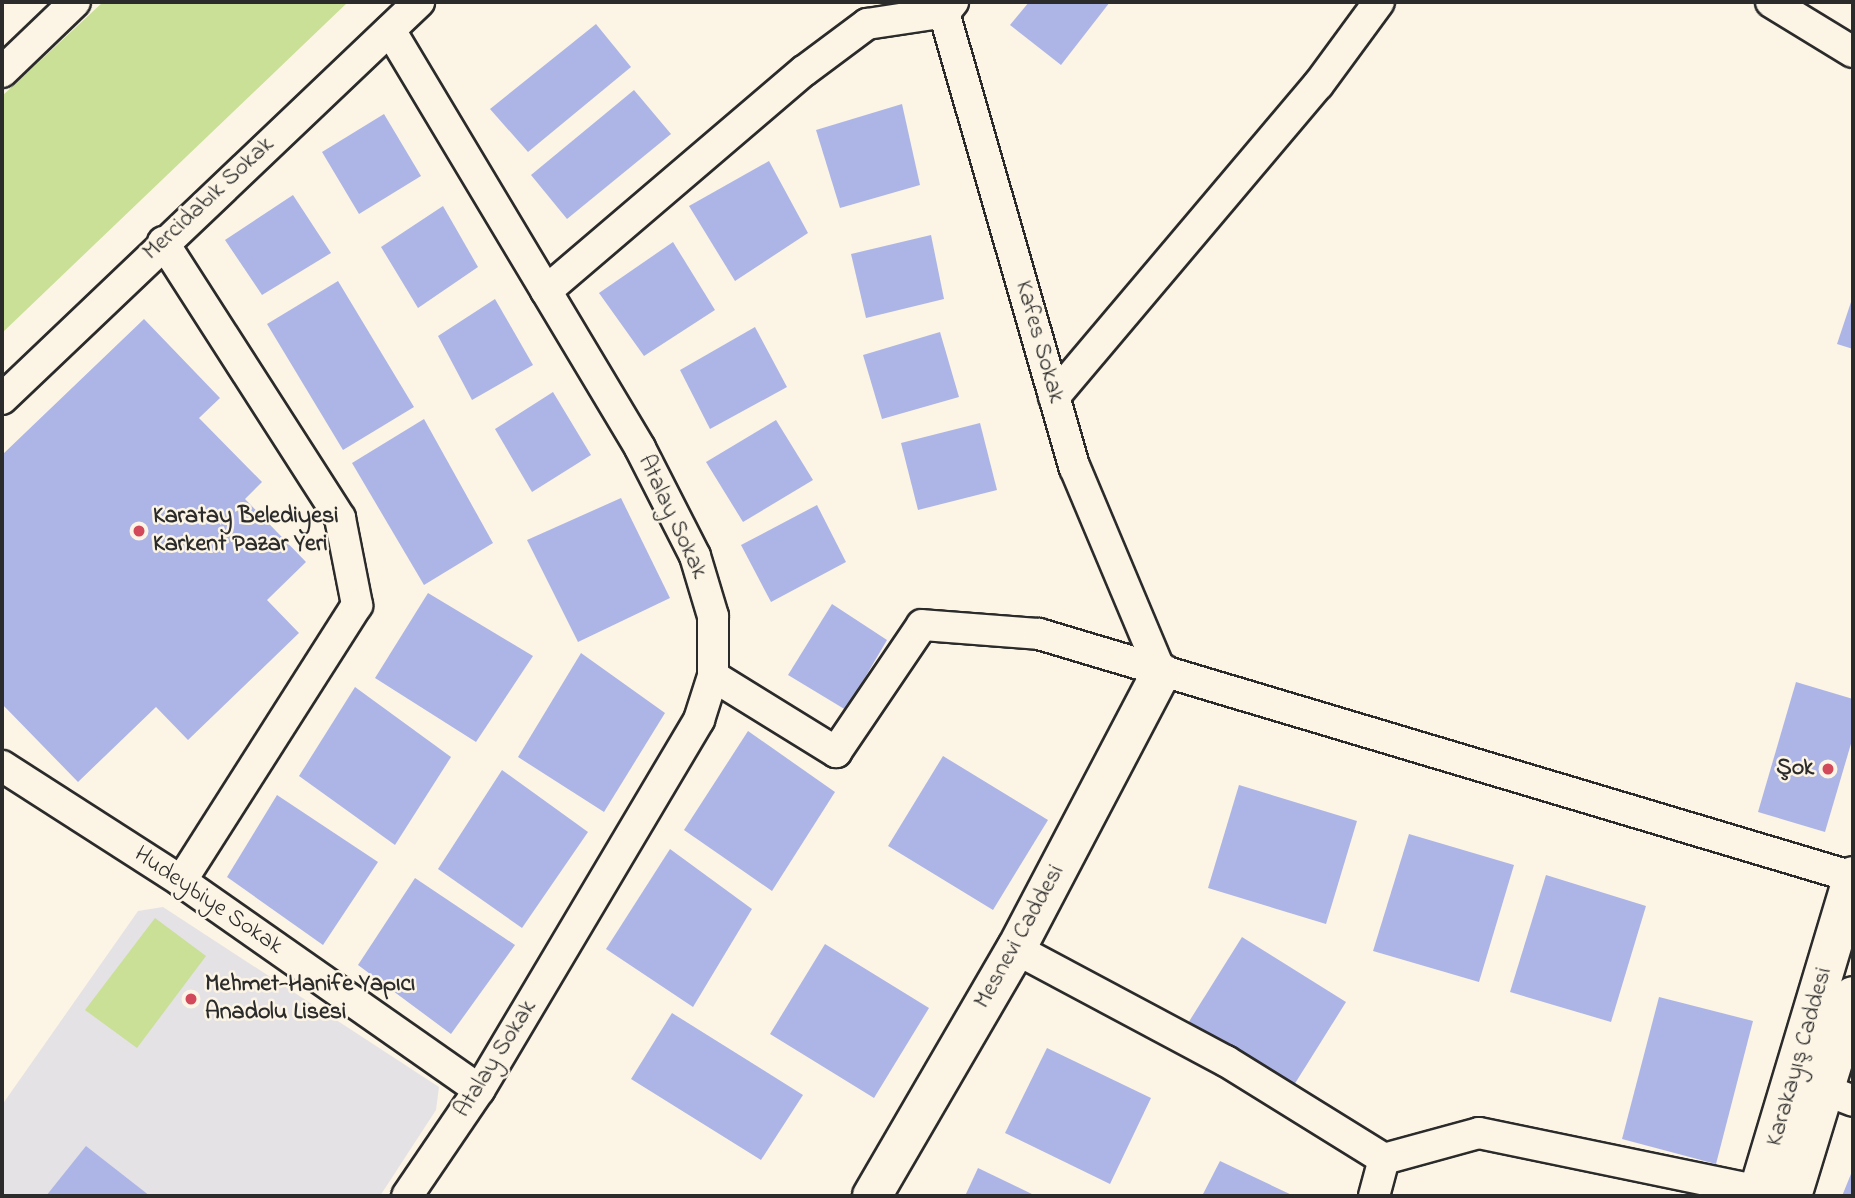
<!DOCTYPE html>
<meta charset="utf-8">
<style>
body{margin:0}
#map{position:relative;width:1855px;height:1198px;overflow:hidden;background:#fcf5e5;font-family:"Indie Flower",sans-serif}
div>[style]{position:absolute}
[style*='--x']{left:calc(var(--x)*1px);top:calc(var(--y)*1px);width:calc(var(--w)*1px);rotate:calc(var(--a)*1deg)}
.built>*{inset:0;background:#e4e2e5}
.green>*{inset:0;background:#c9e096}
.building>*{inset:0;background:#adb5e6}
.roads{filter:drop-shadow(2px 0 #2b2b2b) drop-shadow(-2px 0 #2b2b2b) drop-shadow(0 2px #2b2b2b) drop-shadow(0 -2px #2b2b2b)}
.street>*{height:30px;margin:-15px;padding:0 15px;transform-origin:15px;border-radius:15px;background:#fcf5e5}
.secondary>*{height:38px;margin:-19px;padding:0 19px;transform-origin:19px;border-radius:19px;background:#fcf5e5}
.dots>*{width:19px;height:19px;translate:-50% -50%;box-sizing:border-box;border:4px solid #fcf5e5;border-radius:50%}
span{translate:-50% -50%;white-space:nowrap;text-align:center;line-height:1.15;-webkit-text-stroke:5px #fcf5e5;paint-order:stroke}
.street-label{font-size:24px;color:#2b2b2b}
.poi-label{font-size:24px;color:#2b2b2b;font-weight:700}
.left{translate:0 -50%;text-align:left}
.right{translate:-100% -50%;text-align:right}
.frame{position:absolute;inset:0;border:4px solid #2b2b2b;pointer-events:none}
</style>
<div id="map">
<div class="built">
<i style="clip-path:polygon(163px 907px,439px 1087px,436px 1110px,380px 1196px,2px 1196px,2px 1105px,138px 911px)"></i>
</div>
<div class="green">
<i style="clip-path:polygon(103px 2px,348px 2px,2px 333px,2px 96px)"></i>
<i style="clip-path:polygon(155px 918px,206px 956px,137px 1048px,85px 1010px)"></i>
</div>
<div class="building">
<i style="clip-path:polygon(1029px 2px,1110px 2px,1061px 65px,1010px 25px)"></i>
<i style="clip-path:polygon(596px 24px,631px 67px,528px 152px,490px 109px)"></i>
<i style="clip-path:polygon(634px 90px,671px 134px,567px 219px,531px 175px)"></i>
<i style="clip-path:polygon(902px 104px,920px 185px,840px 208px,816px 130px)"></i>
<i style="clip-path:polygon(384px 114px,421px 176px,359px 214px,322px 152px)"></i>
<i style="clip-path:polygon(769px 161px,808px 233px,735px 281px,689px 206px)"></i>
<i style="clip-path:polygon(293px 195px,331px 253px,262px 295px,225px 240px)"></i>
<i style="clip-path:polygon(443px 206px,478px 267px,418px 308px,381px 247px)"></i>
<i style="clip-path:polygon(931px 235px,944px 299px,866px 318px,851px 254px)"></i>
<i style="clip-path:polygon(673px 242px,715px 310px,644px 356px,599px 293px)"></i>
<i style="clip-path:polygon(338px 281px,414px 407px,343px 450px,267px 324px)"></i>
<i style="clip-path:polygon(1853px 296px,1853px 349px,1837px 344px)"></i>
<i style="clip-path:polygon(495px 299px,533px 365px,472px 400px,438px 336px)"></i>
<i style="clip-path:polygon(144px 319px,220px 398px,199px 418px,262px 482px,245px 499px,306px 562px,267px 600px,299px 633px,188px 740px,156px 707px,78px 782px,2px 704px,2px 455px)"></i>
<i style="clip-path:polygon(755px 327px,787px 387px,710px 429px,680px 370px)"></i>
<i style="clip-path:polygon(940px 332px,959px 397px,882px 419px,863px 355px)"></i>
<i style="clip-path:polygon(553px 392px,591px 455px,532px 492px,495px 429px)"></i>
<i style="clip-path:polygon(424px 419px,493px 543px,424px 585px,352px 463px)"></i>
<i style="clip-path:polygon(776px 420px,813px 480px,743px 522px,706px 462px)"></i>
<i style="clip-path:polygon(980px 423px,997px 490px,918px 510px,901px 443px)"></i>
<i style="clip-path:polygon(621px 498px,670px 598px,578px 642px,527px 540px)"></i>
<i style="clip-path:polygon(817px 505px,846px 562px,771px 602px,741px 545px)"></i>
<i style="clip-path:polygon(428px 593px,533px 656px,476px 742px,375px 678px)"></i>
<i style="clip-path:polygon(832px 604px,887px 640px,846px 710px,788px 675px)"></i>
<i style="clip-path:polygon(581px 653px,665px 713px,604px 812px,518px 757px)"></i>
<i style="clip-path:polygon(1796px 682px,1853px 699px,1853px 737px,1825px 832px,1758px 812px)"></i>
<i style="clip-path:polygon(355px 687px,451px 757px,395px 845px,299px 776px)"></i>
<i style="clip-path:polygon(748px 731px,835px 792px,772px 891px,684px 830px)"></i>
<i style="clip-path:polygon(943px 756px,1048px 820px,993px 910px,888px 846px)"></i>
<i style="clip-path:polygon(502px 770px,588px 832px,522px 928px,438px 869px)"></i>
<i style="clip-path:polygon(1239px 785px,1357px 821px,1326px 924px,1208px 888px)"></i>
<i style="clip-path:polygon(277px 795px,378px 862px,323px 945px,227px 877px)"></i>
<i style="clip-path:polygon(1409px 834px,1514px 865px,1479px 982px,1373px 951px)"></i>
<i style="clip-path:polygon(670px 849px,752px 909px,693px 1007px,606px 949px)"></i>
<i style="clip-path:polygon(1546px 875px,1646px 906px,1611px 1022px,1510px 992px)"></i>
<i style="clip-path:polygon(415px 878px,515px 945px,451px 1034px,358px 965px)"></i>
<i style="clip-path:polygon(1242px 937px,1346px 1002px,1289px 1093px,1185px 1028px)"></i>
<i style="clip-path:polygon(825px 944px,929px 1008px,874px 1098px,770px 1034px)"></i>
<i style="clip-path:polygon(1659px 997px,1753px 1021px,1716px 1164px,1622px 1139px)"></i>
<i style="clip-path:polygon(672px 1013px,803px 1095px,761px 1160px,631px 1079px)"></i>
<i style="clip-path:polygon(1047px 1048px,1151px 1098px,1110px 1184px,1005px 1133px)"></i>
<i style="clip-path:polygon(86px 1146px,150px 1196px,46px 1196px)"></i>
<i style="clip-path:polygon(1220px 1161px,1294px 1196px,1202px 1196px)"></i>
<i style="clip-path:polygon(978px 1168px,1036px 1196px,965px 1196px)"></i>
<i style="clip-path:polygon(1853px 1169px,1853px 1196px,1842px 1196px)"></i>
</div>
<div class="roads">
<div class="street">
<i style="--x:941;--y:2;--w:485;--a:74"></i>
<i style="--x:1075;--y:468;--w:222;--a:67.2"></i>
<i style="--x:1771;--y:2;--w:96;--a:31.4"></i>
<i style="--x:390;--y:30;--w:487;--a:59.1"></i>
<i style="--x:640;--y:448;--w:121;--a:63"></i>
<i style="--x:695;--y:556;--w:63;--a:73.3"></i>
<i style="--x:713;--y:616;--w:60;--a:90"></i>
<i style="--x:713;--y:676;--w:46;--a:107.7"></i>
<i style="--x:699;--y:720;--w:430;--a:120.7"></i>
<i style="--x:479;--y:1090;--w:128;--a:124.2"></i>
<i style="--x:2;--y:72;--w:101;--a:-43.8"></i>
<i style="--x:163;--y:242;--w:328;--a:57.3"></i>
<i style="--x:340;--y:518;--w:89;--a:78.9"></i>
<i style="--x:357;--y:605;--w:327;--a:122.5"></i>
<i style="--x:546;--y:291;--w:339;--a:-40.5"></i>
<i style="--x:804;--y:71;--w:79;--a:-36.7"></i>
<i style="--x:867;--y:24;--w:79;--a:-8.7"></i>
<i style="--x:945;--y:12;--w:13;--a:-51"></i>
<i style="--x:1054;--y:397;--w:409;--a:-49.8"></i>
<i style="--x:1318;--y:85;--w:103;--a:-53.7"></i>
<i style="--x:2;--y:399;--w:576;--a:-43.59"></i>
<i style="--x:713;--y:676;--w:145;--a:31.7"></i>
<i style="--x:836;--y:752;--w:153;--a:-55.9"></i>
<i style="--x:922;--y:625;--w:117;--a:4.4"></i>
<i style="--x:1039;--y:634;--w:849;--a:16.62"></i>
<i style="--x:2;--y:766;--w:213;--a:32.7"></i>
<i style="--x:181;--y:881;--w:364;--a:35"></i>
<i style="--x:1016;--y:949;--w:238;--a:28.1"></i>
<i style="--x:1226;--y:1061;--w:186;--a:31.8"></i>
<i style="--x:1384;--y:1159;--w:98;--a:-15.3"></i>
<i style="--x:1479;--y:1133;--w:285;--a:11.7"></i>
<i style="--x:1825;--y:1090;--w:30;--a:21"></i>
<i style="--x:1374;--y:1196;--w:38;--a:-75"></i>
</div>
<div class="secondary">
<i style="--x:872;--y:1196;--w:286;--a:-59.8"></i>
<i style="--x:1016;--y:949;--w:312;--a:-62.3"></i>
<i style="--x:1757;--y:1196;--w:334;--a:-73.3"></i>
<i style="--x:1792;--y:1196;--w:209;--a:-73"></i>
</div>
</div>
<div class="dots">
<i style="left:139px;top:531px;background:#d1495b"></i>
<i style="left:1828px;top:769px;background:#d1495b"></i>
<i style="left:191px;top:999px;background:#d1495b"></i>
</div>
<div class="street-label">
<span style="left:209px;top:199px;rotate:-43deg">Mercidabık Sokak</span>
<span style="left:1039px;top:342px;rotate:74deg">Kafes Sokak</span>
<span style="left:672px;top:517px;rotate:65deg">Atalay Sokak</span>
<span style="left:208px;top:901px;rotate:34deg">Hudeybiye Sokak</span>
<span style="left:1020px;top:937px;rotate:-61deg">Mesnevi Caddesi</span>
<span style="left:1800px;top:1057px;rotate:-74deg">Karakayış Caddesi</span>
<span style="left:496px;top:1059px;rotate:-58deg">Atalay Sokak</span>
</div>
<div class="poi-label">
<span class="left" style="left:153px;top:531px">Karatay Belediyesi<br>Karkent Pazar Yeri</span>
<span class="right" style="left:1814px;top:769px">Şok</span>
<span class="left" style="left:205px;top:999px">Mehmet-Hanife Yapıcı<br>Anadolu Lisesi</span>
</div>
<div class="frame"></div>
</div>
